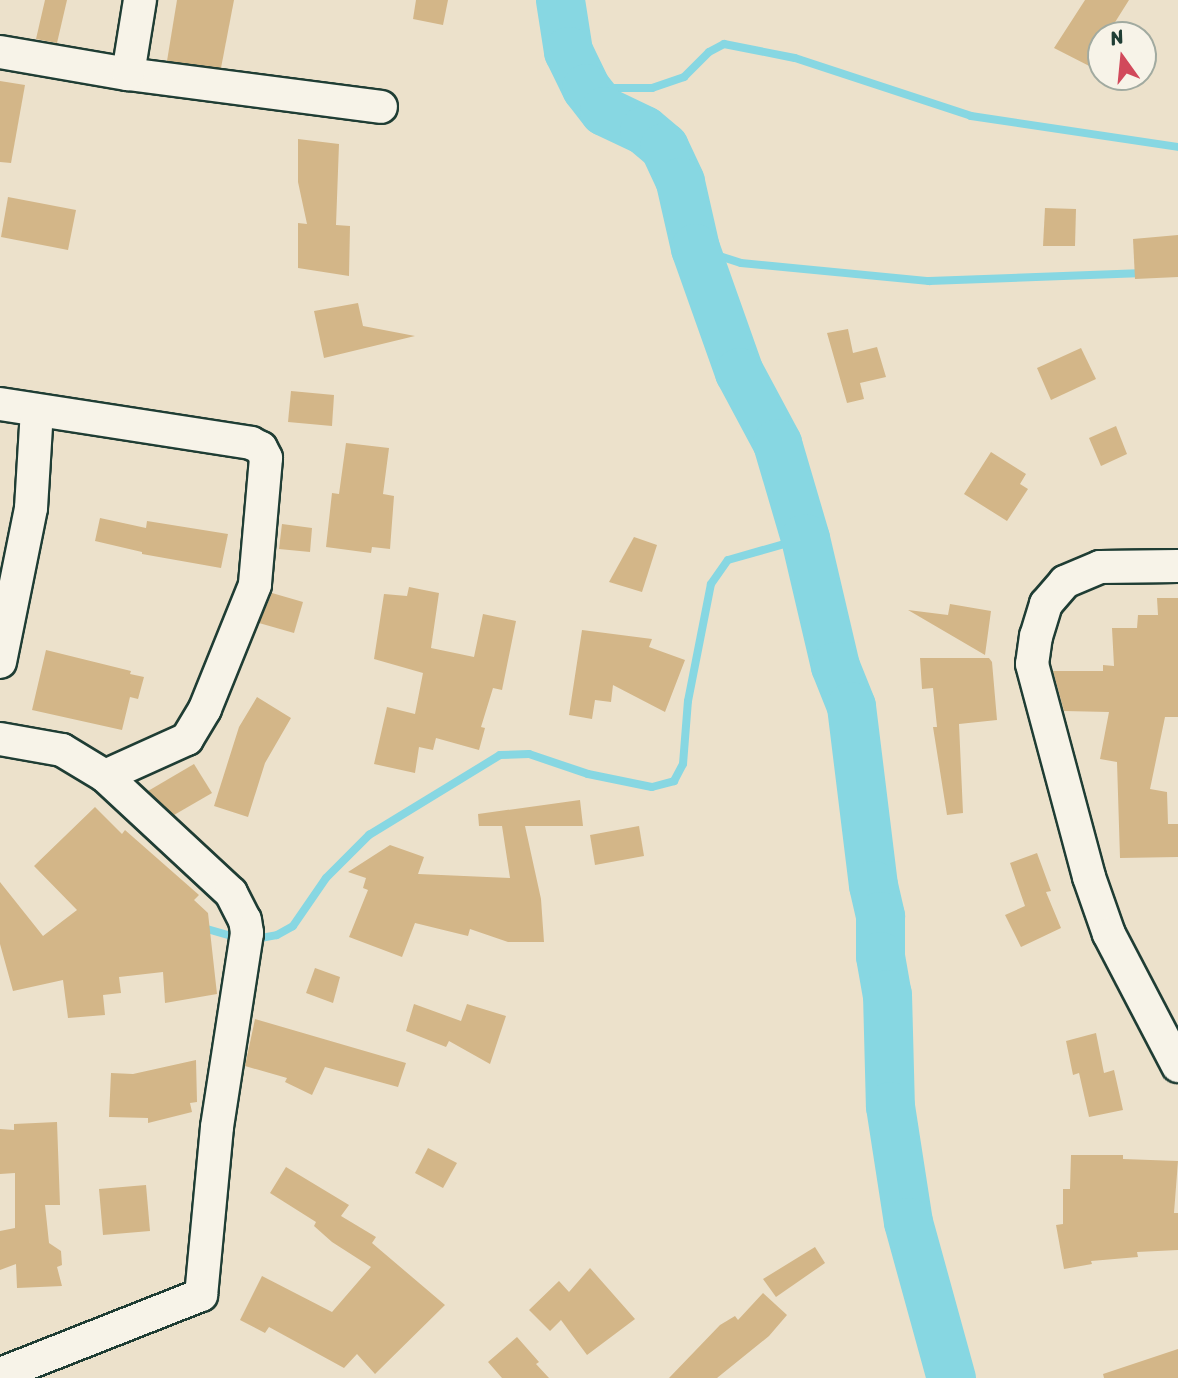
<!DOCTYPE html>
<style>
body{margin:0}
#map{position:relative;width:1178px;height:1378px;overflow:hidden;background:#ece1cb;font-family:Sriracha,sans-serif}
div>[style]{position:absolute}
[style*='--x']{left:calc(var(--x)*1px);top:calc(var(--y)*1px);width:calc(var(--w)*1px);rotate:calc(var(--a)*1deg)}
.stream>*{height:8px;margin:-4px;padding:0 4px;transform-origin:4px;border-radius:4px;background:#87d7e2}
.river>*{height:49px;margin:-24.5px;padding:0 24.5px;transform-origin:24.5px;border-radius:24.5px;background:#87d7e2}
.building>*{inset:0;background:#d3b688}
.roads{filter:drop-shadow(2px 0 #1f3d34) drop-shadow(-2px 0 #1f3d34) drop-shadow(0 2px #1f3d34) drop-shadow(0 -2px #1f3d34)}
.minor>*{height:32px;margin:-16px;padding:0 16px;transform-origin:16px;border-radius:16px;background:#f7f3e8}
span{translate:-50% -50%;white-space:nowrap;text-align:center;line-height:1.15;-webkit-text-stroke:5px #f7f3e8;paint-order:stroke}
.north{position:absolute;left:1087px;top:21px;width:70px;height:70px;box-sizing:border-box;background:#f7f3e8;border:2px solid #a1aaa0;border-radius:50%;rotate:345deg;font-size:19px;font-weight:700;line-height:28px;text-align:center;color:#1f3d34}
.north::after{content:'';display:block;margin:auto;width:24px;height:32px;background:#d1495b;clip-path:polygon(50% 0,100% 100%,50% 72%,0 100%)}
</style>
<div id="map">
<div class="stream">
<i style="--x:586;--y:88;--w:66;--a:0"></i>
<i style="--x:652;--y:88;--w:34;--a:-19"></i>
<i style="--x:684;--y:77;--w:35;--a:-45"></i>
<i style="--x:709;--y:52;--w:17;--a:-28"></i>
<i style="--x:724;--y:44;--w:72;--a:11.2"></i>
<i style="--x:795;--y:58;--w:185;--a:18.2"></i>
<i style="--x:971;--y:116;--w:209;--a:8.5"></i>
<i style="--x:695;--y:248;--w:48;--a:18.1"></i>
<i style="--x:741;--y:263;--w:189;--a:5.5"></i>
<i style="--x:929;--y:281;--w:215;--a:-2.1"></i>
<i style="--x:200;--y:927;--w:40;--a:16"></i>
<i style="--x:255;--y:939;--w:22;--a:-10"></i>
<i style="--x:277;--y:935;--w:18;--a:-29"></i>
<i style="--x:293;--y:926;--w:58;--a:-55.5"></i>
<i style="--x:326;--y:878;--w:61;--a:-45"></i>
<i style="--x:369;--y:835;--w:153;--a:-31.4"></i>
<i style="--x:500;--y:755;--w:29;--a:-2"></i>
<i style="--x:529;--y:754;--w:62;--a:18.7"></i>
<i style="--x:588;--y:774;--w:65;--a:11.5"></i>
<i style="--x:652;--y:787;--w:23;--a:-15"></i>
<i style="--x:674;--y:781;--w:19;--a:-62"></i>
<i style="--x:683;--y:764;--w:63;--a:-85.5"></i>
<i style="--x:688;--y:701;--w:119;--a:-78.9"></i>
<i style="--x:711;--y:584;--w:29;--a:-55"></i>
<i style="--x:728;--y:560;--w:80;--a:-15.9"></i>
</div>
<div class="river">
<i style="--x:560;--y:0;--w:52;--a:81.1"></i>
<i style="--x:568;--y:51;--w:41;--a:64.1"></i>
<i style="--x:586;--y:88;--w:29;--a:52"></i>
<i style="--x:604;--y:111;--w:44;--a:25.4"></i>
<i style="--x:644;--y:130;--w:26;--a:40"></i>
<i style="--x:664;--y:147;--w:38;--a:65"></i>
<i style="--x:680;--y:182;--w:68;--a:77.2"></i>
<i style="--x:695;--y:248;--w:132;--a:70.5"></i>
<i style="--x:739;--y:372;--w:81;--a:61.8"></i>
<i style="--x:777;--y:443;--w:99;--a:73.6"></i>
<i style="--x:805;--y:538;--w:131;--a:76.8"></i>
<i style="--x:835;--y:666;--w:43;--a:68.2"></i>
<i style="--x:851;--y:706;--w:180;--a:83"></i>
<i style="--x:873;--y:885;--w:32;--a:77"></i>
<i style="--x:880;--y:916;--w:40;--a:90"></i>
<i style="--x:880;--y:956;--w:39;--a:80"></i>
<i style="--x:887;--y:994;--w:112;--a:88.5"></i>
<i style="--x:890;--y:1106;--w:117;--a:81.2"></i>
<i style="--x:908;--y:1222;--w:162;--a:74.6"></i>
</div>
<div class="building">
<i style="clip-path:polygon(45px 0,67px 0,57px 43px,36px 39px)"></i>
<i style="clip-path:polygon(177px 0,234px 0,221px 68px,167px 61px)"></i>
<i style="clip-path:polygon(416px 0,448px 0,443px 25px,413px 19px)"></i>
<i style="clip-path:polygon(1085px 0,1129px 0,1107px 35px,1101px 35px,1101px 72px,1054px 48px)"></i>
<i style="clip-path:polygon(0 81px,25px 85px,11px 163px,0 162px)"></i>
<i style="clip-path:polygon(298px 139px,339px 144px,336px 225px,350px 226px,349px 276px,298px 268px,298px 223px,307px 224px,298px 182px)"></i>
<i style="clip-path:polygon(8px 197px,76px 210px,68px 250px,1px 237px)"></i>
<i style="clip-path:polygon(1045px 208px,1076px 209px,1075px 246px,1043px 246px)"></i>
<i style="clip-path:polygon(1178px 235px,1178px 277px,1135px 279px,1133px 239px)"></i>
<i style="clip-path:polygon(358px 303px,363px 326px,415px 336px,324px 358px,314px 311px)"></i>
<i style="clip-path:polygon(848px 329px,853px 353px,877px 347px,886px 377px,860px 383px,864px 399px,847px 403px,827px 333px)"></i>
<i style="clip-path:polygon(1081px 348px,1096px 379px,1051px 400px,1037px 368px)"></i>
<i style="clip-path:polygon(291px 391px,334px 395px,332px 426px,288px 422px)"></i>
<i style="clip-path:polygon(1116px 426px,1127px 454px,1101px 466px,1089px 438px)"></i>
<i style="clip-path:polygon(346px 443px,389px 448px,383px 494px,394px 496px,390px 549px,372px 547px,371px 553px,326px 547px,332px 493px,339px 494px)"></i>
<i style="clip-path:polygon(991px 452px,1026px 474px,1020px 484px,1028px 489px,1007px 521px,964px 494px)"></i>
<i style="clip-path:polygon(100px 518px,146px 528px,147px 521px,228px 534px,221px 568px,142px 554px,142px 552px,95px 541px)"></i>
<i style="clip-path:polygon(282px 524px,312px 528px,310px 552px,279px 549px)"></i>
<i style="clip-path:polygon(634px 537px,657px 545px,642px 592px,609px 582px)"></i>
<i style="clip-path:polygon(409px 587px,439px 593px,431px 648px,474px 657px,483px 614px,516px 621px,502px 690px,493px 688px,481px 727px,485px 728px,479px 750px,436px 738px,433px 750px,419px 747px,415px 773px,374px 764px,387px 707px,415px 714px,423px 673px,374px 659px,384px 594px,407px 596px)"></i>
<i style="clip-path:polygon(272px 593px,303px 602px,294px 633px,259px 623px)"></i>
<i style="clip-path:polygon(1157px 598px,1178px 598px,1178px 717px,1165px 717px,1150px 789px,1167px 792px,1168px 824px,1178px 824px,1178px 857px,1120px 858px,1117px 762px,1100px 759px,1109px 712px,1064px 711px,1053px 671px,1103px 671px,1103px 665px,1114px 666px,1112px 628px,1137px 628px,1138px 615px,1158px 615px)"></i>
<i style="clip-path:polygon(950px 604px,991px 611px,985px 655px,908px 610px,948px 615px)"></i>
<i style="clip-path:polygon(582px 630px,652px 639px,649px 647px,685px 660px,665px 712px,613px 685px,611px 702px,595px 700px,592px 719px,569px 715px)"></i>
<i style="clip-path:polygon(46px 650px,131px 671px,130px 674px,144px 677px,138px 699px,130px 697px,122px 730px,32px 710px)"></i>
<i style="clip-path:polygon(920px 658px,989px 658px,992px 662px,997px 720px,959px 724px,963px 813px,947px 815px,933px 727px,937px 727px,933px 688px,922px 689px)"></i>
<i style="clip-path:polygon(257px 697px,291px 718px,265px 763px,248px 817px,214px 806px,239px 727px)"></i>
<i style="clip-path:polygon(194px 764px,212px 793px,174px 815px,148px 791px)"></i>
<i style="clip-path:polygon(580px 800px,583px 826px,525px 826px,541px 899px,544px 942px,508px 942px,470px 929px,468px 936px,415px 923px,402px 957px,349px 937px,368px 890px,363px 888px,366px 878px,348px 872px,390px 845px,424px 857px,418px 874px,510px 878px,502px 826px,479px 826px,478px 814px)"></i>
<i style="clip-path:polygon(95px 807px,122px 834px,125px 830px,199px 895px,194px 900px,208px 913px,217px 994px,165px 1003px,163px 972px,119px 977px,121px 993px,103px 995px,105px 1015px,68px 1018px,63px 980px,13px 991px,0 944px,0 882px,43px 936px,77px 910px,34px 866px)"></i>
<i style="clip-path:polygon(639px 826px,644px 856px,595px 865px,590px 835px)"></i>
<i style="clip-path:polygon(1037px 853px,1051px 891px,1046px 892px,1061px 928px,1021px 947px,1005px 915px,1025px 906px,1010px 863px)"></i>
<i style="clip-path:polygon(315px 968px,340px 977px,333px 1003px,306px 993px)"></i>
<i style="clip-path:polygon(414px 1004px,461px 1021px,467px 1004px,506px 1016px,490px 1064px,449px 1041px,446px 1047px,406px 1031px)"></i>
<i style="clip-path:polygon(255px 1019px,406px 1063px,398px 1087px,325px 1067px,312px 1095px,285px 1082px,287px 1078px,245px 1066px)"></i>
<i style="clip-path:polygon(1096px 1033px,1104px 1073px,1114px 1070px,1123px 1110px,1089px 1117px,1079px 1073px,1073px 1075px,1066px 1041px)"></i>
<i style="clip-path:polygon(196px 1060px,197px 1102px,190px 1103px,192px 1112px,148px 1123px,148px 1118px,109px 1117px,111px 1073px,133px 1074px)"></i>
<i style="clip-path:polygon(57px 1122px,60px 1205px,45px 1205px,49px 1243px,61px 1251px,62px 1265px,57px 1267px,62px 1286px,17px 1288px,16px 1264px,0 1270px,0 1231px,15px 1228px,15px 1173px,0 1174px,0 1129px,14px 1130px,14px 1124px)"></i>
<i style="clip-path:polygon(428px 1148px,457px 1163px,443px 1188px,415px 1173px)"></i>
<i style="clip-path:polygon(1071px 1155px,1123px 1155px,1123px 1159px,1178px 1161px,1174px 1213px,1178px 1213px,1178px 1250px,1137px 1252px,1138px 1257px,1091px 1261px,1092px 1264px,1064px 1269px,1056px 1225px,1063px 1224px,1063px 1189px,1070px 1189px)"></i>
<i style="clip-path:polygon(286px 1167px,349px 1205px,341px 1216px,376px 1237px,372px 1243px,445px 1305px,375px 1374px,357px 1354px,344px 1368px,269px 1327px,265px 1333px,240px 1320px,262px 1276px,332px 1312px,371px 1267px,332px 1242px,314px 1226px,316px 1222px,270px 1193px)"></i>
<i style="clip-path:polygon(146px 1185px,150px 1231px,103px 1235px,99px 1189px)"></i>
<i style="clip-path:polygon(815px 1247px,825px 1263px,776px 1297px,763px 1279px)"></i>
<i style="clip-path:polygon(590px 1268px,635px 1319px,587px 1355px,561px 1320px,550px 1331px,529px 1310px,559px 1281px,569px 1292px)"></i>
<i style="clip-path:polygon(763px 1293px,787px 1315px,769px 1336px,717px 1378px,669px 1378px,720px 1325px,735px 1316px,738px 1320px)"></i>
<i style="clip-path:polygon(517px 1337px,539px 1362px,536px 1364px,549px 1378px,502px 1378px,488px 1362px)"></i>
<i style="clip-path:polygon(1178px 1349px,1178px 1378px,1104px 1378px,1103px 1374px)"></i>
</div>
<div class="roads">
<div class="minor">
<i style="--x:0;--y:52;--w:130;--a:9.8"></i>
<i style="--x:128;--y:74;--w:255;--a:7.4"></i>
<i style="--x:128;--y:74;--w:75;--a:-80.8"></i>
<i style="--x:0;--y:404;--w:254;--a:8.8"></i>
<i style="--x:251;--y:443;--w:11;--a:27"></i>
<i style="--x:261;--y:448;--w:11;--a:63"></i>
<i style="--x:266;--y:458;--w:127;--a:95"></i>
<i style="--x:255;--y:585;--w:134;--a:112"></i>
<i style="--x:205;--y:709;--w:35;--a:121"></i>
<i style="--x:187;--y:739;--w:90;--a:155.7"></i>
<i style="--x:1178;--y:566;--w:78;--a:179.3"></i>
<i style="--x:1100;--y:567;--w:38;--a:157"></i>
<i style="--x:1065;--y:582;--w:29;--a:131"></i>
<i style="--x:1046;--y:604;--w:34;--a:107"></i>
<i style="--x:1036;--y:636;--w:28;--a:98"></i>
<i style="--x:1032;--y:664;--w:220;--a:75"></i>
<i style="--x:1089;--y:877;--w:60;--a:70.7"></i>
<i style="--x:1109;--y:934;--w:149;--a:62.4"></i>
<i style="--x:0;--y:662;--w:157;--a:-78.6"></i>
<i style="--x:31;--y:508;--w:97;--a:-86.5"></i>
<i style="--x:0;--y:739;--w:63;--a:10.1"></i>
<i style="--x:62;--y:750;--w:50;--a:31.2"></i>
<i style="--x:105;--y:776;--w:172;--a:42.9"></i>
<i style="--x:231;--y:893;--w:30;--a:63"></i>
<i style="--x:245;--y:920;--w:13;--a:81"></i>
<i style="--x:247;--y:933;--w:196;--a:98.8"></i>
<i style="--x:217;--y:1127;--w:169;--a:95.4"></i>
<i style="--x:201;--y:1295;--w:216;--a:158.5"></i>
</div>
</div>
<div class="north">N</div>
</div>
